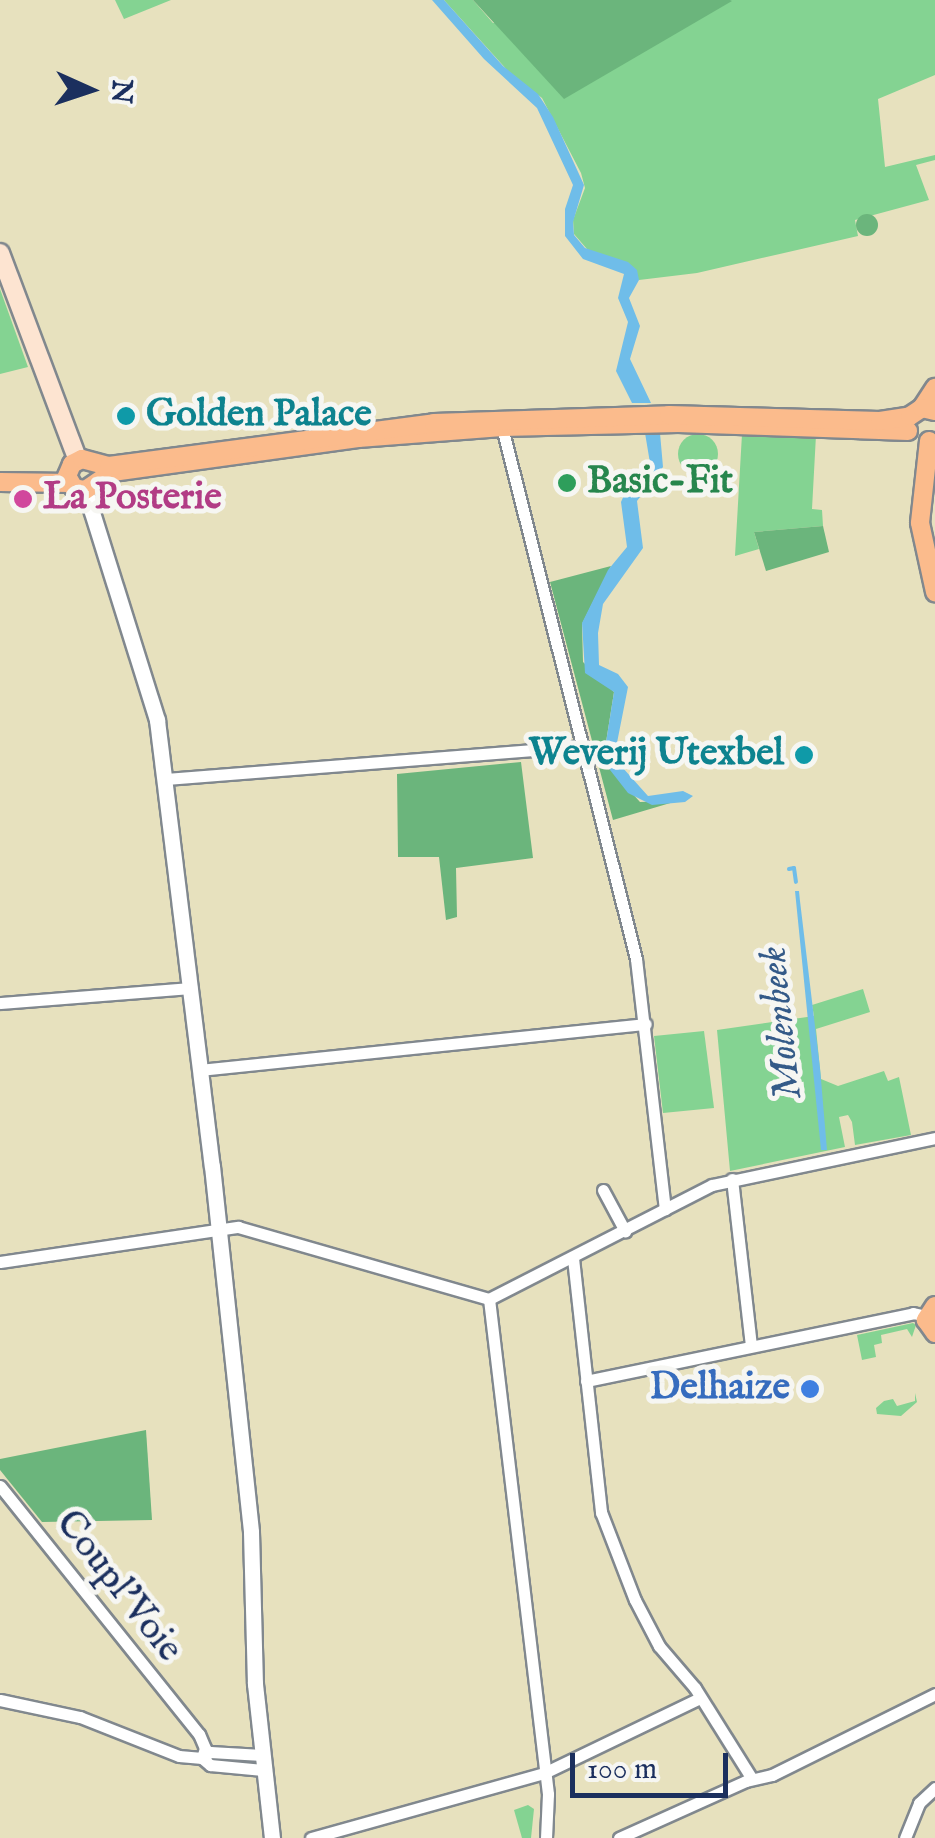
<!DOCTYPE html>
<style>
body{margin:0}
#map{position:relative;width:935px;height:1838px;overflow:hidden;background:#e7e1be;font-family:"IM FELL English",serif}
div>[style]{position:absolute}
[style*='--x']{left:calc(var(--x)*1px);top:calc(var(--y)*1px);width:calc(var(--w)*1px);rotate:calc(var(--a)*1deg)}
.green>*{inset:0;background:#84d392}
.round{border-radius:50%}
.forest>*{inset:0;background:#6bb57c}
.water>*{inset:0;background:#6fbde9}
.stream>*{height:4px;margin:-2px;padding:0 2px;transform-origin:2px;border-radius:2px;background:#6fbde9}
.roads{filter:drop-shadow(2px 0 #81888e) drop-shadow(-2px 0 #81888e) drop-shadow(0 2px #81888e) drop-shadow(0 -2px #81888e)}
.minor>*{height:11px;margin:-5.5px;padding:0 5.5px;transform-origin:5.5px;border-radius:5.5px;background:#fff}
.tertiary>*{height:15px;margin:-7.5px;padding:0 7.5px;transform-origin:7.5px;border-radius:7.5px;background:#fff}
.secondary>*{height:18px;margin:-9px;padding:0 9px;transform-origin:9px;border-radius:9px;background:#fde4d1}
.primary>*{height:18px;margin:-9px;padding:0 9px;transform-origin:9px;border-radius:9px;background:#fbbb8c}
.dots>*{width:28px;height:28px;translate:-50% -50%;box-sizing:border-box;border:5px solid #f6f6f2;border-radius:50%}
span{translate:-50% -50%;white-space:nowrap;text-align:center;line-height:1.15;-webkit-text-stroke:10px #f6f6f2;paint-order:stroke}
.culture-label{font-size:38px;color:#0d838f;font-weight:700}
.left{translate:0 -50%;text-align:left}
.right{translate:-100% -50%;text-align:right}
.leisure-label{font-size:38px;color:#27864d;font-weight:700}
.hotel-label{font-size:38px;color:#b23c85;font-weight:700}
.shop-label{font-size:38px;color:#366cbe;font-weight:700}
.street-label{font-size:38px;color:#1b2f5e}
.water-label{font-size:40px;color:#345a88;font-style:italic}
.north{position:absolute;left:40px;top:40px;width:100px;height:100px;-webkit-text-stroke:8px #f6f6f2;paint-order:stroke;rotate:93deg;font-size:28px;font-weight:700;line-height:40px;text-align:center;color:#1b2f5e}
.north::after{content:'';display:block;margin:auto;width:35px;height:45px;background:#1b2f5e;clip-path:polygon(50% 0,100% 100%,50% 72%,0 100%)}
.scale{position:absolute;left:570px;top:1753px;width:158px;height:45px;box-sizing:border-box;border:5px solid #1b2f5e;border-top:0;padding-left:12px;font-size:30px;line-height:35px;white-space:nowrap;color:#1b2f5e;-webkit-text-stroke:8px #f6f6f2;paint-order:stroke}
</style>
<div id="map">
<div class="green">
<i style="clip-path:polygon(115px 0,171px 0,124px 19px)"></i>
<i style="clip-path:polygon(444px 0,473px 0,493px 23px,730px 0,935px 0,935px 75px,878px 99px,885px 167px,935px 155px,935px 160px,916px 165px,929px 200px,855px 220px,858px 236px,697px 273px,639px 280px,593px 256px,574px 234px,573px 220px,585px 188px,581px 173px,542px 98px,508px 71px)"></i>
<i style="clip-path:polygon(0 289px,28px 367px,0 374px)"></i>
<i style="clip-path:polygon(742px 434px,816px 435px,812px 509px,822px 510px,823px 526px,754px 532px,759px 549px,735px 556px)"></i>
<i class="round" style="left:678px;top:434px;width:40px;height:40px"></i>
<i style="clip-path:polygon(863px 989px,870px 1012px,816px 1029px,821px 1079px,838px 1086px,884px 1071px,888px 1081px,899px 1077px,911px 1135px,855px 1145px,852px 1122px,848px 1115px,839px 1117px,845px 1147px,730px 1171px,717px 1030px,814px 1016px,812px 1005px)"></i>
<i style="clip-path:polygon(704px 1031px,714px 1108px,663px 1113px,654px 1036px)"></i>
<i style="clip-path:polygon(913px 1323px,916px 1325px,912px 1337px,907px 1329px,881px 1335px,882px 1343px,874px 1345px,876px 1357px,862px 1360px,857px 1335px)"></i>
<i style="clip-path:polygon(915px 1393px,917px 1402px,901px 1416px,877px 1414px,876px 1408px,884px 1401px,893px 1399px,897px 1406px,915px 1401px)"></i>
<i style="clip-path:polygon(528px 1805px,534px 1809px,531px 1838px,522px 1838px,514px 1810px)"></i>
</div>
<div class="forest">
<i style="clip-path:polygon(473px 0,730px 0,732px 1px,564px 99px)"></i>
<i class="round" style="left:856px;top:214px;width:22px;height:22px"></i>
<i style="clip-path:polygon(823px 526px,829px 552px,766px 571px,754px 532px)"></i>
<i style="clip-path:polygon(611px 566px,582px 624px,583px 662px,614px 692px,603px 761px,640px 802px,677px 801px,613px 820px,550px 582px)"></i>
<i style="clip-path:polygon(521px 762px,533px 858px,456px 868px,457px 917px,446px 920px,439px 857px,398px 857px,397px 774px)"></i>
<i style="clip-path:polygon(146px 1430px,152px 1520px,42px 1522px,0 1470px,0 1459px)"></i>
</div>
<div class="water">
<i style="clip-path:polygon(432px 0,444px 0,503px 66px,538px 94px,553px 117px,584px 185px,573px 222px,574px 235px,585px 248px,628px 262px,637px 270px,639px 280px,629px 298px,640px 326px,630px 359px,651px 403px,632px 403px,616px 371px,628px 322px,618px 298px,624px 274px,583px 259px,565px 236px,565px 209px,573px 185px,537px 108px,484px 59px)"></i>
<i style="clip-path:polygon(645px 433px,660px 433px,663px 467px,637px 501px,643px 548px,603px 604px,598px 633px,599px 665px,618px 674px,628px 687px,614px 758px,648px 796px,683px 791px,693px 796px,685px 802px,652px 805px,628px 793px,603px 761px,614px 692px,585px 673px,582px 623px,608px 570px,627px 547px,621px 502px,628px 486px,650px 463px)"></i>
<i style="clip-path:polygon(795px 891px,799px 891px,800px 901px,820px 1068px,827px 1150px,821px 1150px)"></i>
</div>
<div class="stream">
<i style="--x:789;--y:869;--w:5;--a:-11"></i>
<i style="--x:794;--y:868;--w:14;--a:82"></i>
</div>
<div class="roads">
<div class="minor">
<i style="--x:502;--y:427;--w:549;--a:75.86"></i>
<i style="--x:636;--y:959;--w:252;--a:83.4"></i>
<i style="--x:165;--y:779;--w:418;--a:-4.5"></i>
<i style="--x:0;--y:1003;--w:192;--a:-4.5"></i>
<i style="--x:200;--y:1070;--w:448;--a:-5.9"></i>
<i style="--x:732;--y:1179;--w:168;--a:83.5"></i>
<i style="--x:603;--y:1190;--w:47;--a:61.8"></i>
<i style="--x:573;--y:1258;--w:256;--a:83.7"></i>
<i style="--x:601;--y:1512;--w:94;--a:68.9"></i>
<i style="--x:635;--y:1600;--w:52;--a:62.4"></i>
<i style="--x:659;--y:1646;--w:55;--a:49.4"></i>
<i style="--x:695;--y:1688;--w:107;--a:57.9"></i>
<i style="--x:0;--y:1262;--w:241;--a:-8.4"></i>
<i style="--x:238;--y:1227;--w:261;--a:16"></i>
<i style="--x:489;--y:1299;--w:250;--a:-27.1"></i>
<i style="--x:712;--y:1185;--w:228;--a:-11.9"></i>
<i style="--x:489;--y:1299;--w:499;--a:83.2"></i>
<i style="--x:548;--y:1794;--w:44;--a:92.6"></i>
<i style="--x:586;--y:1381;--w:334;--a:-11.7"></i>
<i style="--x:913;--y:1313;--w:13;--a:13"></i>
<i style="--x:0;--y:1486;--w:318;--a:51.3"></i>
<i style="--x:199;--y:1734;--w:15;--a:67"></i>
<i style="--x:205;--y:1748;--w:10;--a:107"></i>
<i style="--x:0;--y:1700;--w:82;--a:12"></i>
<i style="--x:80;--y:1717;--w:106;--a:21.5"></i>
<i style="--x:179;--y:1756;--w:23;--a:5"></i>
<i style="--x:202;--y:1758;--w:10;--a:-37"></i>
<i style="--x:210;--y:1752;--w:52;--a:3.3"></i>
<i style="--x:202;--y:1758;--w:11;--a:41"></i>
<i style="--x:210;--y:1765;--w:53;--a:5.4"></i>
<i style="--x:311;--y:1838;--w:242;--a:-15.6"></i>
<i style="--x:544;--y:1773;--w:173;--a:-25.7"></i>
<i style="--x:619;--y:1838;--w:139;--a:-24.2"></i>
<i style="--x:746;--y:1781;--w:27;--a:-13"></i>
<i style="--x:772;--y:1775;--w:182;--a:-26.4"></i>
<i style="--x:905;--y:1838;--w:38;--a:-68"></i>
<i style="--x:919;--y:1803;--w:22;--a:-43"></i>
</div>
<div class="tertiary">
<i style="--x:85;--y:490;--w:241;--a:72.6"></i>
<i style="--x:157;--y:720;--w:449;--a:83"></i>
<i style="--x:212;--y:1166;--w:368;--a:83.9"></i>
<i style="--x:251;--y:1532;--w:152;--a:88.5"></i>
<i style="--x:255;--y:1684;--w:155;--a:83.7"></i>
</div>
<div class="secondary">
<i style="--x:0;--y:253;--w:221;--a:69.4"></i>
</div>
<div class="primary">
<i style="--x:922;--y:408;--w:24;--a:-57"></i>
<i style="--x:908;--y:431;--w:230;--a:-178"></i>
<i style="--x:678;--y:423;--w:176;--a:178.7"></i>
<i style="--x:502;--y:427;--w:144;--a:175.6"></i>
<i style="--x:358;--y:438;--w:248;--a:172.1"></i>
<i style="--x:112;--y:472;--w:32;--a:146"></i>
<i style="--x:85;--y:490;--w:11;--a:-170"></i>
<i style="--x:74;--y:488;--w:14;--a:-120"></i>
<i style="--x:67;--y:476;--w:13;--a:-67"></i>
<i style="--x:72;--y:464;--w:11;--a:-27"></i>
<i style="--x:82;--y:459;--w:28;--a:15"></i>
<i style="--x:109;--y:466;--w:328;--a:-7.5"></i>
<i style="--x:434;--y:423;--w:235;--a:-1.9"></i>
<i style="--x:669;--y:415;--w:211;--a:1.6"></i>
<i style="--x:880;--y:421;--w:30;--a:-9"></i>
<i style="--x:910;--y:416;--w:14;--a:-34"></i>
<i style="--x:922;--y:408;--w:13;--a:13"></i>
<i style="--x:929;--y:441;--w:82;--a:96.3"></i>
<i style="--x:920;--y:523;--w:71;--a:77.7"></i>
<i style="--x:0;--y:482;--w:70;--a:0.8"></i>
<i style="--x:935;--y:1306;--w:17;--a:123"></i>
<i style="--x:926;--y:1320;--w:16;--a:55"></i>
</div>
</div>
<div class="dots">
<i style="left:126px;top:416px;background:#0f9aa8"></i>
<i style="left:567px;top:483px;background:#2e9e5b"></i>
<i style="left:23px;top:499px;background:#d1479c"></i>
<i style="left:804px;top:755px;background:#0f9aa8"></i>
<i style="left:810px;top:1389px;background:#3f7fe0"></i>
</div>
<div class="culture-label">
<span class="left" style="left:146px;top:416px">Golden Palace</span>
<span class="right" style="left:784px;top:755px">Weverij Utexbel</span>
</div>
<div class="leisure-label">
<span class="left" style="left:587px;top:483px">Basic-Fit</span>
</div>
<div class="hotel-label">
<span class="left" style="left:43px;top:499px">La Posterie</span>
</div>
<div class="shop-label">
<span class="right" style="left:790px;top:1389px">Delhaize</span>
</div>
<div class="street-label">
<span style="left:118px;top:1587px;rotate:52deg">Coupl'Voie</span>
</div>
<div class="water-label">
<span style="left:782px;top:1023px;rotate:-96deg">Molenbeek</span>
</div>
<div class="north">N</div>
<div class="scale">100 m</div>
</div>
